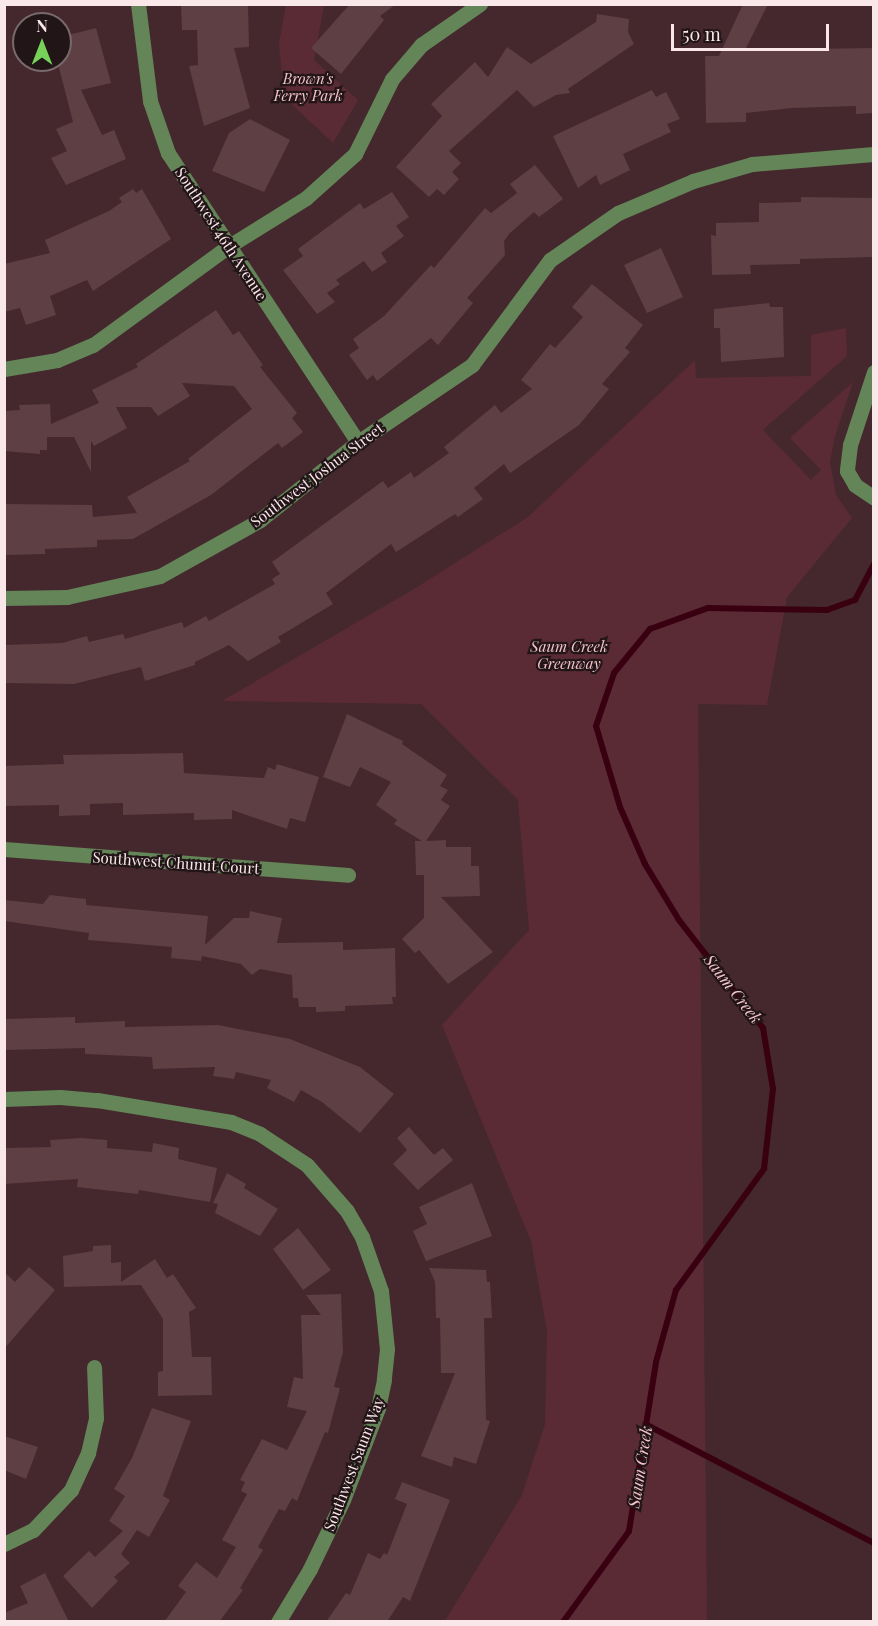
<!DOCTYPE html>
<style>
body{margin:0}
#map{position:relative;width:878px;height:1626px;overflow:hidden;background:#44282d;font-family:"Playfair Display",serif}
div>[style]{position:absolute}
[style*='--x']{left:calc(var(--x)*1px);top:calc(var(--y)*1px);width:calc(var(--w)*1px);rotate:calc(var(--a)*1deg)}
.green>*{inset:0;background:#5b2b35}
.stream>*{height:6px;margin:-3px;padding:0 3px;transform-origin:3px;border-radius:3px;background:#390012}
.building>*{inset:0;background:#5d3f44}
.minor>*{height:15px;margin:-7.5px;padding:0 7.5px;transform-origin:7.5px;border-radius:7.5px;background:#638558}
span{translate:-50% -50%;white-space:nowrap;text-align:center;line-height:1.15;-webkit-text-stroke:4.5px #221518;paint-order:stroke}
.park-label{font-size:15px;color:#f4c3cb;font-style:italic}
.street-label{font-size:15px;color:#fae7e9}
.water-label{font-size:16px;color:#f5c4cc;font-style:italic}
.frame{position:absolute;inset:0;border:6px solid #fae7e9;pointer-events:none}
.north{position:absolute;left:12px;top:12px;width:60px;height:60px;box-sizing:border-box;background:#221518;border:2px solid #78696c;border-radius:50%;rotate:0deg;font-size:16px;font-weight:700;line-height:24px;text-align:center;color:#fae7e9}
.north::after{content:'';display:block;margin:auto;width:21px;height:27px;background:#77d259;clip-path:polygon(50% 0,100% 100%,50% 72%,0 100%)}
.scale{position:absolute;left:671px;top:24px;width:158px;height:27px;box-sizing:border-box;border:3px solid #fae7e9;border-top:0;padding-left:8px;font-size:18px;line-height:21px;white-space:nowrap;color:#fae7e9;-webkit-text-stroke:4px #221518;paint-order:stroke}
</style>
<div id="map">
<div class="green">
<i style="clip-path:polygon(286px 5px,324px 5px,314px 60px,358px 100px,333px 143px,284px 97px,279px 44px)"></i>
<i style="clip-path:polygon(846px 328px,847px 356px,763px 430px,811px 480px,821px 470px,790px 438px,853px 382px,835px 436px,830px 462px,836px 495px,852px 518px,787px 597px,767px 705px,698px 704px,707px 1621px,445px 1621px,522px 1495px,545px 1424px,547px 1331px,531px 1241px,442px 1025px,529px 930px,518px 800px,421px 704px,222px 701px,414px 589px,528px 517px,695px 360px,696px 378px,811px 376px,811px 335px)"></i>
</div>
<div class="stream">
<i style="--x:647;--y:1425;--w:256;--a:27.5"></i>
<i style="--x:563;--y:1622;--w:112;--a:-54"></i>
<i style="--x:629;--y:1531;--w:171;--a:-80.9"></i>
<i style="--x:656;--y:1362;--w:75;--a:-74.5"></i>
<i style="--x:676;--y:1290;--w:150;--a:-54"></i>
<i style="--x:764;--y:1169;--w:81;--a:-83.6"></i>
<i style="--x:773;--y:1089;--w:62;--a:-99.3"></i>
<i style="--x:763;--y:1028;--w:137;--a:-127.9"></i>
<i style="--x:679;--y:920;--w:66;--a:-121.3"></i>
<i style="--x:645;--y:864;--w:62;--a:-113.7"></i>
<i style="--x:620;--y:807;--w:84;--a:-106.5"></i>
<i style="--x:596;--y:726;--w:56;--a:-71.2"></i>
<i style="--x:614;--y:673;--w:57;--a:-50.7"></i>
<i style="--x:650;--y:629;--w:62;--a:-19.9"></i>
<i style="--x:708;--y:608;--w:119;--a:1"></i>
<i style="--x:827;--y:610;--w:30;--a:-20"></i>
<i style="--x:855;--y:600;--w:41;--a:-62.2"></i>
</div>
<div class="building">
<i style="clip-path:polygon(248px 4px,249px 47px,234px 48px,250px 108px,204px 126px,189px 66px,198px 65px,197px 30px,182px 30px,181px 5px)"></i>
<i style="clip-path:polygon(350px 4px,396px 4px,380px 16px,384px 20px,341px 74px,311px 48px)"></i>
<i style="clip-path:polygon(743px 4px,768px 4px,745px 50px,873px 48px,873px 113px,856px 114px,856px 106px,792px 108px,746px 113px,746px 122px,706px 123px,705px 56px,719px 56px)"></i>
<i style="clip-path:polygon(597px 14px,629px 19px,628px 32px,634px 44px,568px 89px,570px 93px,556px 95px,534px 107px,517px 90px,449px 151px,461px 163px,452px 172px,459px 179px,444px 195px,437px 189px,429px 197px,396px 167px,442px 116px,431px 104px,475px 62px,488px 77px,507px 47px,531px 64px,596px 22px)"></i>
<i style="clip-path:polygon(96px 28px,111px 83px,81px 90px,102px 135px,114px 130px,126px 159px,66px 185px,51px 158px,67px 151px,56px 129px,73px 122px,57px 60px,60px 37px)"></i>
<i style="clip-path:polygon(652px 90px,656px 97px,666px 92px,680px 119px,667px 124px,671px 132px,623px 154px,630px 170px,600px 185px,596px 175px,578px 188px,553px 136px)"></i>
<i style="clip-path:polygon(250px 119px,290px 140px,264px 192px,212px 171px,229px 133px)"></i>
<i style="clip-path:polygon(535px 165px,563px 199px,539px 217px,534px 212px,510px 233px,504px 241px,505px 255px,467px 298px,473px 303px,438px 345px,431px 338px,377px 381px,373px 375px,367px 380px,349px 355px,359px 348px,353px 339px,384px 316px,431px 265px,434px 268px,485px 208px,491px 213px,517px 193px,510px 184px)"></i>
<i style="clip-path:polygon(133px 189px,136px 193px,142px 189px,171px 239px,93px 291px,87px 280px,50px 296px,56px 315px,26px 325px,20px 308px,4px 312px,4px 264px,50px 253px,45px 240px,109px 211px,122px 202px,119px 198px)"></i>
<i style="clip-path:polygon(392px 192px,409px 217px,396px 226px,404px 236px,381px 253px,387px 262px,372px 272px,364px 261px,336px 280px,340px 284px,327px 293px,335px 302px,317px 314px,283px 270px,303px 256px,298px 249px,360px 203px,364px 209px)"></i>
<i style="clip-path:polygon(801px 197px,873px 198px,873px 257px,800px 259px,800px 264px,750px 265px,751px 274px,712px 275px,711px 235px,716px 236px,716px 223px,759px 222px,759px 203px,801px 202px)"></i>
<i style="clip-path:polygon(661px 248px,683px 297px,647px 313px,624px 265px)"></i>
<i style="clip-path:polygon(592px 284px,643px 325px,625px 348px,630px 352px,602px 384px,609px 389px,579px 425px,510px 473px,504px 464px,474px 488px,483px 499px,458px 517px,455px 514px,396px 552px,391px 544px,326px 593px,333px 604px,278px 637px,281px 642px,248px 661px,229px 645px,195px 662px,195px 665px,145px 681px,141px 667px,74px 684px,4px 683px,4px 645px,62px 643px,87px 636px,89px 642px,123px 634px,125px 639px,182px 622px,184px 628px,206px 616px,209px 621px,275px 584px,272px 579px,280px 574px,272px 562px,383px 481px,388px 488px,411px 472px,414px 478px,449px 453px,444px 447px,495px 405px,501px 413px,532px 389px,521px 380px,550px 344px,555px 348px,583px 317px,572px 307px)"></i>
<i style="clip-path:polygon(769px 303px,770px 307px,783px 307px,784px 357px,721px 362px,720px 328px,714px 328px,714px 309px)"></i>
<i style="clip-path:polygon(216px 310px,233px 335px,239px 331px,263px 365px,260px 367px,297px 413px,292px 418px,303px 432px,282px 448px,278px 443px,211px 495px,133px 539px,97px 540px,97px 547px,45px 549px,45px 554px,6px 555px,6px 504px,92px 505px,93px 517px,137px 513px,127px 497px,190px 461px,188px 459px,252px 409px,234px 386px,182px 383px,190px 396px,158px 416px,151px 407px,116px 407px,127px 428px,94px 446px,91px 441px,91px 472px,74px 437px,47px 437px,47px 450px,40px 450px,40px 454px,4px 451px,4px 411px,20px 410px,19px 405px,50px 404px,51px 424px,99px 403px,92px 390px,138px 367px,136px 364px)"></i>
<i style="clip-path:polygon(347px 714px,403px 741px,402px 744px,447px 775px,440px 786px,448px 790px,441px 800px,450px 806px,426px 841px,446px 840px,446px 847px,471px 847px,471px 866px,479px 866px,480px 896px,441px 897px,493px 952px,448px 984px,419px 950px,415px 953px,402px 939px,424px 918px,424px 875px,416px 875px,415px 841px,422px 841px,394px 824px,397px 820px,376px 805px,391px 782px,360px 767px,350px 787px,323px 777px)"></i>
<i style="clip-path:polygon(183px 753px,184px 773px,264px 778px,268px 767px,275px 770px,277px 764px,319px 777px,305px 822px,290px 818px,287px 829px,232px 810px,232px 819px,194px 820px,194px 813px,123px 815px,123px 803px,90px 804px,90px 815px,59px 816px,59px 805px,4px 806px,4px 766px,64px 764px,63px 755px)"></i>
<i style="clip-path:polygon(50px 895px,86px 899px,86px 905px,208px 916px,205px 945px,234px 918px,249px 918px,250px 911px,282px 918px,277px 943px,343px 942px,343px 950px,395px 948px,396px 997px,392px 997px,393px 1004px,345px 1006px,345px 1011px,316px 1012px,316px 1007px,299px 1007px,298px 998px,293px 998px,292px 975px,260px 969px,252px 975px,241px 964px,202px 956px,201px 961px,171px 958px,172px 947px,88px 940px,89px 933px,4px 921px,4px 900px,43px 904px)"></i>
<i style="clip-path:polygon(75px 1017px,75px 1023px,125px 1021px,125px 1027px,218px 1025px,290px 1039px,360px 1067px,394px 1094px,360px 1133px,322px 1102px,301px 1090px,294px 1102px,267px 1088px,271px 1080px,236px 1072px,234px 1079px,213px 1076px,215px 1067px,153px 1069px,152px 1057px,85px 1054px,85px 1048px,4px 1050px,4px 1019px)"></i>
<i style="clip-path:polygon(409px 1127px,434px 1155px,443px 1148px,453px 1160px,418px 1190px,393px 1164px,407px 1150px,397px 1138px)"></i>
<i style="clip-path:polygon(81px 1138px,107px 1140px,107px 1148px,152px 1152px,153px 1143px,179px 1148px,178px 1159px,217px 1168px,210px 1202px,139px 1190px,138px 1194px,77px 1187px,78px 1179px,4px 1184px,4px 1148px,51px 1147px,50px 1140px)"></i>
<i style="clip-path:polygon(227px 1173px,246px 1184px,244px 1188px,278px 1209px,260px 1236px,215px 1213px,218px 1204px,213px 1203px)"></i>
<i style="clip-path:polygon(472px 1183px,492px 1236px,426px 1261px,413px 1231px,427px 1224px,419px 1207px)"></i>
<i style="clip-path:polygon(298px 1228px,331px 1270px,303px 1290px,273px 1249px)"></i>
<i style="clip-path:polygon(111px 1245px,111px 1263px,121px 1262px,121px 1282px,155px 1259px,167px 1278px,173px 1274px,196px 1308px,189px 1312px,192px 1357px,211px 1357px,212px 1395px,158px 1396px,158px 1372px,163px 1371px,163px 1319px,141px 1285px,64px 1287px,63px 1256px,93px 1251px,93px 1246px)"></i>
<i style="clip-path:polygon(29px 1267px,55px 1290px,4px 1349px,4px 1272px,15px 1282px)"></i>
<i style="clip-path:polygon(429px 1268px,486px 1270px,487px 1282px,490px 1282px,492px 1318px,484px 1318px,486px 1420px,490px 1421px,476px 1464px,454px 1457px,452px 1467px,421px 1456px,455px 1373px,441px 1373px,440px 1318px,436px 1318px,435px 1282px)"></i>
<i style="clip-path:polygon(341px 1294px,343px 1352px,334px 1387px,340px 1388px,328px 1433px,325px 1432px,297px 1501px,292px 1498px,285px 1511px,279px 1509px,258px 1547px,263px 1550px,240px 1588px,243px 1590px,219px 1622px,164px 1622px,186px 1592px,178px 1586px,196px 1562px,217px 1578px,236px 1547px,222px 1540px,247px 1494px,241px 1491px,245px 1482px,240px 1480px,262px 1439px,287px 1450px,307px 1411px,287px 1407px,294px 1377px,303px 1379px,301px 1315px,321px 1315px,306px 1295px)"></i>
<i style="clip-path:polygon(152px 1408px,191px 1421px,163px 1496px,170px 1500px,149px 1537px,137px 1530px,121px 1554px,130px 1563px,114px 1577px,118px 1581px,92px 1608px,63px 1576px,89px 1551px,95px 1557px,123px 1531px,109px 1521px,125px 1496px,114px 1489px,132px 1458px)"></i>
<i style="clip-path:polygon(4px 1436px,38px 1447px,26px 1479px,4px 1470px)"></i>
<i style="clip-path:polygon(402px 1482px,450px 1500px,410px 1601px,403px 1597px,387px 1622px,326px 1622px,346px 1593px,350px 1595px,368px 1553px,380px 1559px,384px 1553px,387px 1555px,407px 1504px,395px 1499px)"></i>
<i style="clip-path:polygon(45px 1573px,69px 1622px,4px 1622px,4px 1613px,28px 1603px,20px 1586px)"></i>
</div>
<div class="minor">
<i style="--x:138;--y:4;--w:98;--a:82.9"></i>
<i style="--x:150;--y:101;--w:55;--a:70.9"></i>
<i style="--x:168;--y:153;--w:346;--a:56.7"></i>
<i style="--x:4;--y:369;--w:54;--a:-9.6"></i>
<i style="--x:57;--y:360;--w:39;--a:-23"></i>
<i style="--x:93;--y:345;--w:168;--a:-36.1"></i>
<i style="--x:229;--y:246;--w:91;--a:-31.9"></i>
<i style="--x:306;--y:198;--w:66;--a:-41.9"></i>
<i style="--x:355;--y:154;--w:84;--a:-63.7"></i>
<i style="--x:392;--y:79;--w:45;--a:-49.5"></i>
<i style="--x:421;--y:45;--w:72;--a:-34.8"></i>
<i style="--x:874;--y:372;--w:77;--a:108.2"></i>
<i style="--x:850;--y:445;--w:26;--a:97"></i>
<i style="--x:847;--y:471;--w:16;--a:60"></i>
<i style="--x:855;--y:485;--w:23;--a:34"></i>
<i style="--x:4;--y:598;--w:63;--a:-0.9"></i>
<i style="--x:67;--y:597;--w:95;--a:-12.7"></i>
<i style="--x:160;--y:576;--w:115;--a:-29.2"></i>
<i style="--x:260;--y:520;--w:125;--a:-38.5"></i>
<i style="--x:358;--y:442;--w:138;--a:-34"></i>
<i style="--x:472;--y:365;--w:131;--a:-53.4"></i>
<i style="--x:550;--y:260;--w:83;--a:-34.7"></i>
<i style="--x:618;--y:213;--w:82;--a:-23.1"></i>
<i style="--x:693;--y:181;--w:61;--a:-16.1"></i>
<i style="--x:752;--y:164;--w:122;--a:-4.7"></i>
<i style="--x:4;--y:849;--w:345;--a:4.3"></i>
<i style="--x:4;--y:1099;--w:56;--a:-2"></i>
<i style="--x:60;--y:1097;--w:37;--a:5"></i>
<i style="--x:97;--y:1100;--w:136;--a:9.3"></i>
<i style="--x:231;--y:1122;--w:31;--a:22"></i>
<i style="--x:260;--y:1134;--w:56;--a:33.4"></i>
<i style="--x:307;--y:1165;--w:61;--a:49"></i>
<i style="--x:347;--y:1211;--w:30;--a:60"></i>
<i style="--x:362;--y:1237;--w:57;--a:70.6"></i>
<i style="--x:381;--y:1291;--w:58;--a:84.1"></i>
<i style="--x:387;--y:1349;--w:31;--a:96"></i>
<i style="--x:384;--y:1380;--w:29;--a:102"></i>
<i style="--x:378;--y:1408;--w:98;--a:110.8"></i>
<i style="--x:343;--y:1500;--w:76;--a:115.6"></i>
<i style="--x:310;--y:1569;--w:62;--a:121.1"></i>
<i style="--x:4;--y:1544;--w:32;--a:-26"></i>
<i style="--x:33;--y:1530;--w:55;--a:-46.5"></i>
<i style="--x:71;--y:1490;--w:41;--a:-65.3"></i>
<i style="--x:88;--y:1453;--w:36;--a:-77"></i>
<i style="--x:96;--y:1418;--w:51;--a:-92.2"></i>
</div>
<div class="park-label">
<span style="left:308px;top:87px">Brown's<br>Ferry Park</span>
<span style="left:569px;top:655px">Saum Creek<br>Greenway</span>
</div>
<div class="street-label">
<span style="left:221px;top:234px;rotate:57deg">Southwest 46th Avenue</span>
<span style="left:317px;top:475px;rotate:-37deg">Southwest Joshua Street</span>
<span style="left:176px;top:863px;rotate:4deg">Southwest Chunut Court</span>
<span style="left:354px;top:1464px;rotate:-69deg">Southwest Saum Way</span>
</div>
<div class="water-label">
<span style="left:733px;top:989px;rotate:52deg">Saum Creek</span>
<span style="left:640px;top:1467px;rotate:-81deg">Saum Creek</span>
</div>
<div class="frame"></div>
<div class="north">N</div>
<div class="scale">50 m</div>
</div>
